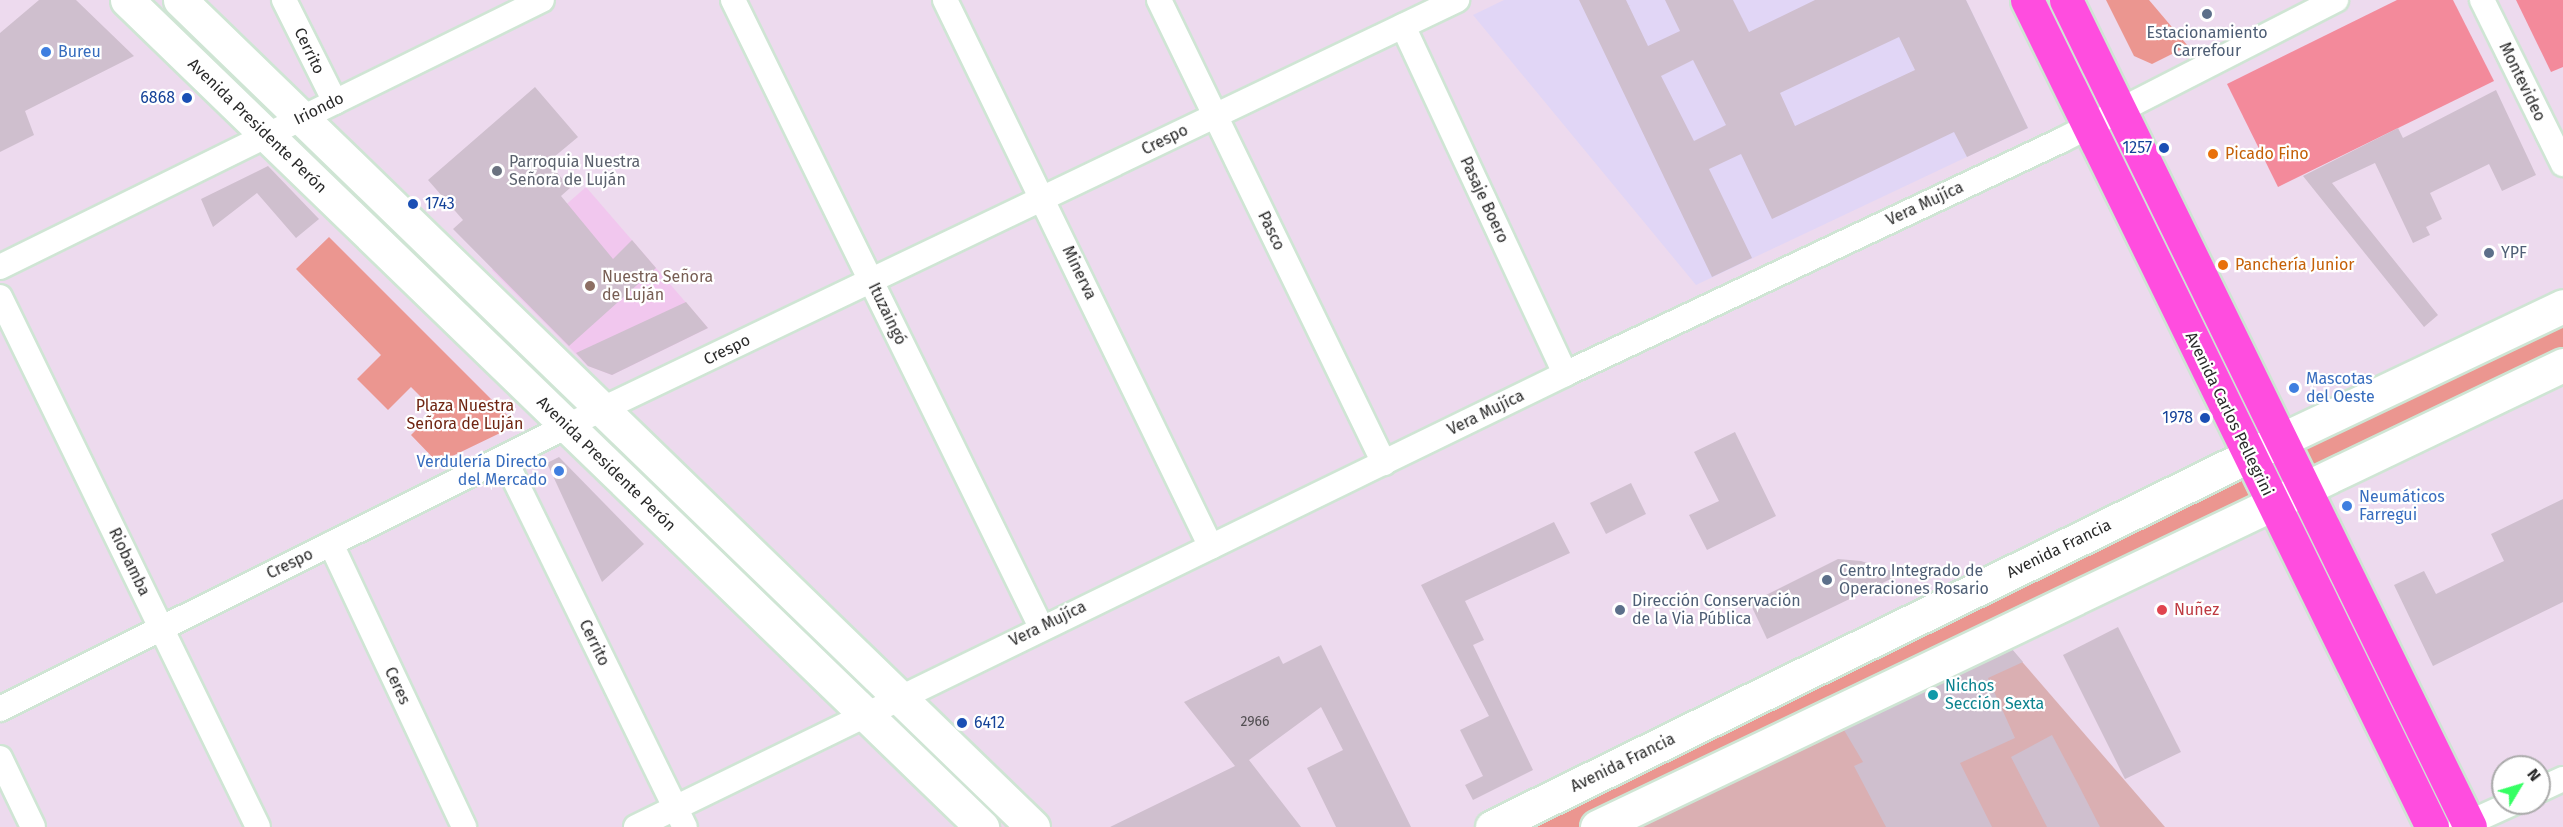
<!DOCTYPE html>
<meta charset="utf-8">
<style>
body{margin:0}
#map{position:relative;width:2563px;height:827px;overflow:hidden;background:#eddaee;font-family:"Fira Sans",sans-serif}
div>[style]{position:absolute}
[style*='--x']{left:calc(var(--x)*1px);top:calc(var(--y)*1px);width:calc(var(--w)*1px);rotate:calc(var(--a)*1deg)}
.education>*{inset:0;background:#f1c7ee}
.medical>*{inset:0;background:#e1d6f6}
.green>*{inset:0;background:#eb9690}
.cemetery>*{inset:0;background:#daafb2}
.pitch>*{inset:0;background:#f38a9b}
.building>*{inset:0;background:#cfbfce}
.roads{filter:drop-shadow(2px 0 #cfe5d4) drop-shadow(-2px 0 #cfe5d4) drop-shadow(0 2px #cfe5d4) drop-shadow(0 -2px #cfe5d4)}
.street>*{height:24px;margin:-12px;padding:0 12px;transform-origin:12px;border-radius:12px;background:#fff}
.secondary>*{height:33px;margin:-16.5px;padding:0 16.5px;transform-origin:16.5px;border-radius:16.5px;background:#fff}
.primary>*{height:33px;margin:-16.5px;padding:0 16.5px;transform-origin:16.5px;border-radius:16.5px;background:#ff4ddf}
.dots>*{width:16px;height:16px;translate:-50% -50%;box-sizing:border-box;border:3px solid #fff;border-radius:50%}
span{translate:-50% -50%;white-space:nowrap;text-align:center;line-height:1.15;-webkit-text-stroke:4.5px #fff;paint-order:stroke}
.number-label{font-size:14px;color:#534f53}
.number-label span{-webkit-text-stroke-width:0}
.service-label{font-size:16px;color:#4e5e75}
.left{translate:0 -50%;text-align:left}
.street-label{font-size:16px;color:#2a2a2a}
.shop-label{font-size:16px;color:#366cbe}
.right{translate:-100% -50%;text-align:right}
.transit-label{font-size:16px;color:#164399}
.food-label{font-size:16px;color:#c56008}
.worship-label{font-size:16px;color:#5b616d}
.education-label{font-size:16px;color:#785e54}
.park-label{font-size:16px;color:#6f2512}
.health-label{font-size:16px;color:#be3a42}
.culture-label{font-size:16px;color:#0d838f}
.north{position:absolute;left:2491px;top:755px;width:60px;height:60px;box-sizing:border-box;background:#fff;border:2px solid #aaa;border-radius:50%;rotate:52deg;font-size:16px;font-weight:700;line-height:24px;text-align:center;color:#2a2a2a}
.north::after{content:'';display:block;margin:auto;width:21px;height:27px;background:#35ff63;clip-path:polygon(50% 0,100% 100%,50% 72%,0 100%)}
</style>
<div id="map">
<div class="education">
<i style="clip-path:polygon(586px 187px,708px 328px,612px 375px,588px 366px,492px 270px)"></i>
</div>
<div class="medical">
<i style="clip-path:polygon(1504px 0,1966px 0,2028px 128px,1696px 285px,1473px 15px)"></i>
</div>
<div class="green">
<i style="clip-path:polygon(2027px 0,2066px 0,2281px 440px,2563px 306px,2563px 365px,2305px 488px,2470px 827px,2432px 827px,2273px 503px,1597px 827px,1492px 827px,2249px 455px)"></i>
<i style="clip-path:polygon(2106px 0,2149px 0,2188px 46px,2152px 64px,2134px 56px)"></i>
<i style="clip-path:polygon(329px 237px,517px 425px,438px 463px,411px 435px,435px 411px,411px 387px,388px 410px,357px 379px,381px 355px,296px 269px)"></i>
</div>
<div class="cemetery">
<i style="clip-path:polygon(2011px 649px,2165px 827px,1634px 827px)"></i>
</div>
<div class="pitch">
<i style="clip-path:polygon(2397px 0,2453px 0,2494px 81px,2278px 187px,2227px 84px)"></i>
<i style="clip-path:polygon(2516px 0,2563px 0,2563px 67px,2551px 72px)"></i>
</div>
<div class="building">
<i style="clip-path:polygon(39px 0,76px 0,134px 56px,25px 111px,34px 135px,0 152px,0 33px)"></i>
<i style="clip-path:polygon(evenodd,1579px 0,1626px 0,1648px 46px,1680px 31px,1665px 0,1733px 0,1749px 32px,1815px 0,1966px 0,2028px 128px,1967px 157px,1954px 132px,1772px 219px,1741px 154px,1709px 169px,1752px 258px,1712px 277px,1579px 0,1899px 37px,1915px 70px,1795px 126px,1780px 93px,1899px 37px,1579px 0,1693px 60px,1726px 125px,1694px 141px,1661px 76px,1693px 60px)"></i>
<i style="clip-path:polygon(535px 87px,578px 137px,548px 162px,570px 188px,561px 196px,613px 259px,632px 240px,656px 268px,569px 346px,453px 229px,463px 220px,428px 180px)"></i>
<i style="clip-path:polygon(2496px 90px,2536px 175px,2502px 191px,2489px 164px,2430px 193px,2442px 219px,2426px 227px,2430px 235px,2413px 243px,2375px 163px,2332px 183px,2438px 315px,2424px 327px,2303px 176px,2398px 128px,2403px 138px)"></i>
<i style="clip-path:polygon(268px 166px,319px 219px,296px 238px,257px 193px,213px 227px,201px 199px)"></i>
<i style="clip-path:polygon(686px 302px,708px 328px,612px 375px,588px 366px,576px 353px)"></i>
<i style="clip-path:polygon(1735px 432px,1776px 516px,1707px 550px,1689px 515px,1719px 501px,1694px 452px)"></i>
<i style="clip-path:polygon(559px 457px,644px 544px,602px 582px,547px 463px)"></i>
<i style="clip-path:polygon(1631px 483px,1646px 514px,1606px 534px,1590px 503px)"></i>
<i style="clip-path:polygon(2563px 499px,2563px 602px,2433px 666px,2394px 585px,2424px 571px,2436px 594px,2504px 561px,2491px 534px)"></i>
<i style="clip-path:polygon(1554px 522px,1570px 553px,1465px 601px,1484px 640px,1473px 645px,1533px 770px,1473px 800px,1465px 785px,1483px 776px,1460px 730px,1489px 716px,1421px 585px)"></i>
<i style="clip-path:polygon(1838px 559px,1861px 561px,1901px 574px,1767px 639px,1750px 603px)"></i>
<i style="clip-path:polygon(2118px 627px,2181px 752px,2125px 779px,2063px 655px)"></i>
<i style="clip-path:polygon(1321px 645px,1411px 827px,1336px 827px,1307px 768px,1343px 750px,1321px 707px,1249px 760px,1301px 827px,1110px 827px,1235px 766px,1184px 702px,1279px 656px,1283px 664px)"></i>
<i style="clip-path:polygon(2012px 649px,2023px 662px,1988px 678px,2015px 738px,1960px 763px,1992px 827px,1886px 827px,1854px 766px,1863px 762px,1844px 730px)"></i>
<i style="clip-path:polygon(2052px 735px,2079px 786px,2100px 827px,2047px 827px,2011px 757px)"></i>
</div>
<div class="roads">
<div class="street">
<i style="--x:284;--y:0;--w:114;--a:63.4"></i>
<i style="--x:733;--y:0;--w:699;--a:63.84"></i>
<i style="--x:945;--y:0;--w:608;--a:64.07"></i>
<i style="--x:1159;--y:0;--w:515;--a:64.08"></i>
<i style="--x:2482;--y:0;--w:183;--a:63.7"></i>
<i style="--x:1403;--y:26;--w:384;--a:65"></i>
<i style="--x:0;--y:267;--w:604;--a:-26.23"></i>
<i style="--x:0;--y:297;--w:589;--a:64.04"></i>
<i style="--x:504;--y:458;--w:411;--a:63.9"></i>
<i style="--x:331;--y:544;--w:313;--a:64.8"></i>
<i style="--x:0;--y:709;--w:634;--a:-26.52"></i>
<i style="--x:567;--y:426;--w:987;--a:-25.58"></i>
<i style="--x:0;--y:758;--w:76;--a:64.4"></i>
<i style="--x:2539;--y:790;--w:26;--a:-25"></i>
<i style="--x:636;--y:827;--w:1034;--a:-25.99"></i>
<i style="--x:1565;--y:374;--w:549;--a:-25.21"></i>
<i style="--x:2062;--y:140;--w:308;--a:-27.1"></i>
<i style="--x:2460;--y:827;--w:58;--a:-24.4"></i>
</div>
<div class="secondary">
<i style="--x:127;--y:0;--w:1190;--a:44.05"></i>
<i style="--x:180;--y:0;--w:1188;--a:44.11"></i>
<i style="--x:1492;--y:827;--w:879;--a:-26.13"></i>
<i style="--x:2281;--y:440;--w:312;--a:-25.4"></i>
<i style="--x:1597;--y:827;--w:1071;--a:-25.56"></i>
</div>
<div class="primary">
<i style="--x:2027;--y:0;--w:921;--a:63.91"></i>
<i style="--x:2066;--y:0;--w:920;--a:63.96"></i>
</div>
</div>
<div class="dots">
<i style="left:2207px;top:14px;background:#5c6f8a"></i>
<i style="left:46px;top:52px;background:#3f7fe0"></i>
<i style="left:187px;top:98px;background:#1a4fb4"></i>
<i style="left:2164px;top:148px;background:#1a4fb4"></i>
<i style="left:2213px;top:154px;background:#e8710a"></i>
<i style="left:497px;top:171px;background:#6b7280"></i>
<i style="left:413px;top:204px;background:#1a4fb4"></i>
<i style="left:2489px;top:253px;background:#5c6f8a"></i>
<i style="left:2223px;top:265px;background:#e8710a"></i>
<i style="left:590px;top:286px;background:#8d6e63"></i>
<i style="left:2294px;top:388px;background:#3f7fe0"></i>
<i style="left:2205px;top:418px;background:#1a4fb4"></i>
<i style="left:559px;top:471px;background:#3f7fe0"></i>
<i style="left:2347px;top:506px;background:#3f7fe0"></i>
<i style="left:1827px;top:580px;background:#5c6f8a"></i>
<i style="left:1620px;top:610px;background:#5c6f8a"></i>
<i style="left:2162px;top:610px;background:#e0444e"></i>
<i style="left:1933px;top:695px;background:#0f9aa8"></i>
<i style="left:962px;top:723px;background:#1a4fb4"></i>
</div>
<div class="number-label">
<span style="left:1255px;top:722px">2966</span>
</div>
<div class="service-label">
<span style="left:2207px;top:42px">Estacionamiento<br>Carrefour</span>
<span class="left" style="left:2501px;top:253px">YPF</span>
<span class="left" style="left:1839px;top:580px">Centro Integrado de<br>Operaciones Rosario</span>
<span class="left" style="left:1632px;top:610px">Dirección Conservación<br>de la Via Pública</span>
</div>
<div class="street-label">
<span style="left:309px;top:51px;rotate:64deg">Cerrito</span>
<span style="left:2522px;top:82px;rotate:64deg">Montevideo</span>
<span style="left:319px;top:109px;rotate:-26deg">Iriondo</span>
<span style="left:257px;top:126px;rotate:44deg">Avenida Presidente Perón</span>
<span style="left:1165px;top:140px;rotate:-26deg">Crespo</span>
<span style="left:1484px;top:200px;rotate:65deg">Pasaje Boero</span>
<span style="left:1925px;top:204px;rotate:-25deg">Vera Mujíca</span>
<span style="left:1271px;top:231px;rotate:64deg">Pasco</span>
<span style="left:1079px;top:273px;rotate:64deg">Minerva</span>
<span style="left:887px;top:314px;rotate:64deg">Ituzaingó</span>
<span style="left:727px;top:350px;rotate:-26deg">Crespo</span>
<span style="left:1486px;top:413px;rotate:-26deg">Vera Mujíca</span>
<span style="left:2229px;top:414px;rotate:64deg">Avenida Carlos Pellegrini</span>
<span style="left:606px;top:464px;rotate:44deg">Avenida Presidente Perón</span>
<span style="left:2059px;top:549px;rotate:-26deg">Avenida Francia</span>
<span style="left:129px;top:562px;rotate:64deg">Riobamba</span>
<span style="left:290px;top:564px;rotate:-26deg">Crespo</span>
<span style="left:1048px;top:624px;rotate:-26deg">Vera Mujíca</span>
<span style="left:594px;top:643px;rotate:64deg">Cerrito</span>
<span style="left:397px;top:686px;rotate:65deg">Ceres</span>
<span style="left:1623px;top:763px;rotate:-26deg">Avenida Francia</span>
</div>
<div class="shop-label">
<span class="left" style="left:58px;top:52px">Bureu</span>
<span class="left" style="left:2306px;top:388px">Mascotas<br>del Oeste</span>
<span class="right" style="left:547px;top:471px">Verdulería Directo<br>del Mercado</span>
<span class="left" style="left:2359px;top:506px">Neumáticos<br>Farregui</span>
</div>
<div class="transit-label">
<span class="right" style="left:175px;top:98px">6868</span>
<span class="right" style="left:2152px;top:148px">1257</span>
<span class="left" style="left:425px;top:204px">1743</span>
<span class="right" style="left:2193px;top:418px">1978</span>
<span class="left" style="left:974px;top:723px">6412</span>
</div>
<div class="food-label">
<span class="left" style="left:2225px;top:154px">Picado Fino</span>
<span class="left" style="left:2235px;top:265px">Panchería Junior</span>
</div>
<div class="worship-label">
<span class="left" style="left:509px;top:171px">Parroquia Nuestra<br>Señora de Luján</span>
</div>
<div class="education-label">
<span class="left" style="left:602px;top:286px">Nuestra Señora<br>de Luján</span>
</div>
<div class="park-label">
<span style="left:465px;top:415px">Plaza Nuestra<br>Señora de Luján</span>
</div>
<div class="health-label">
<span class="left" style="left:2174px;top:610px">Nuñez</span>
</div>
<div class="culture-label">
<span class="left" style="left:1945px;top:695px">Nichos<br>Sección Sexta</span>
</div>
<div class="north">N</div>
</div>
